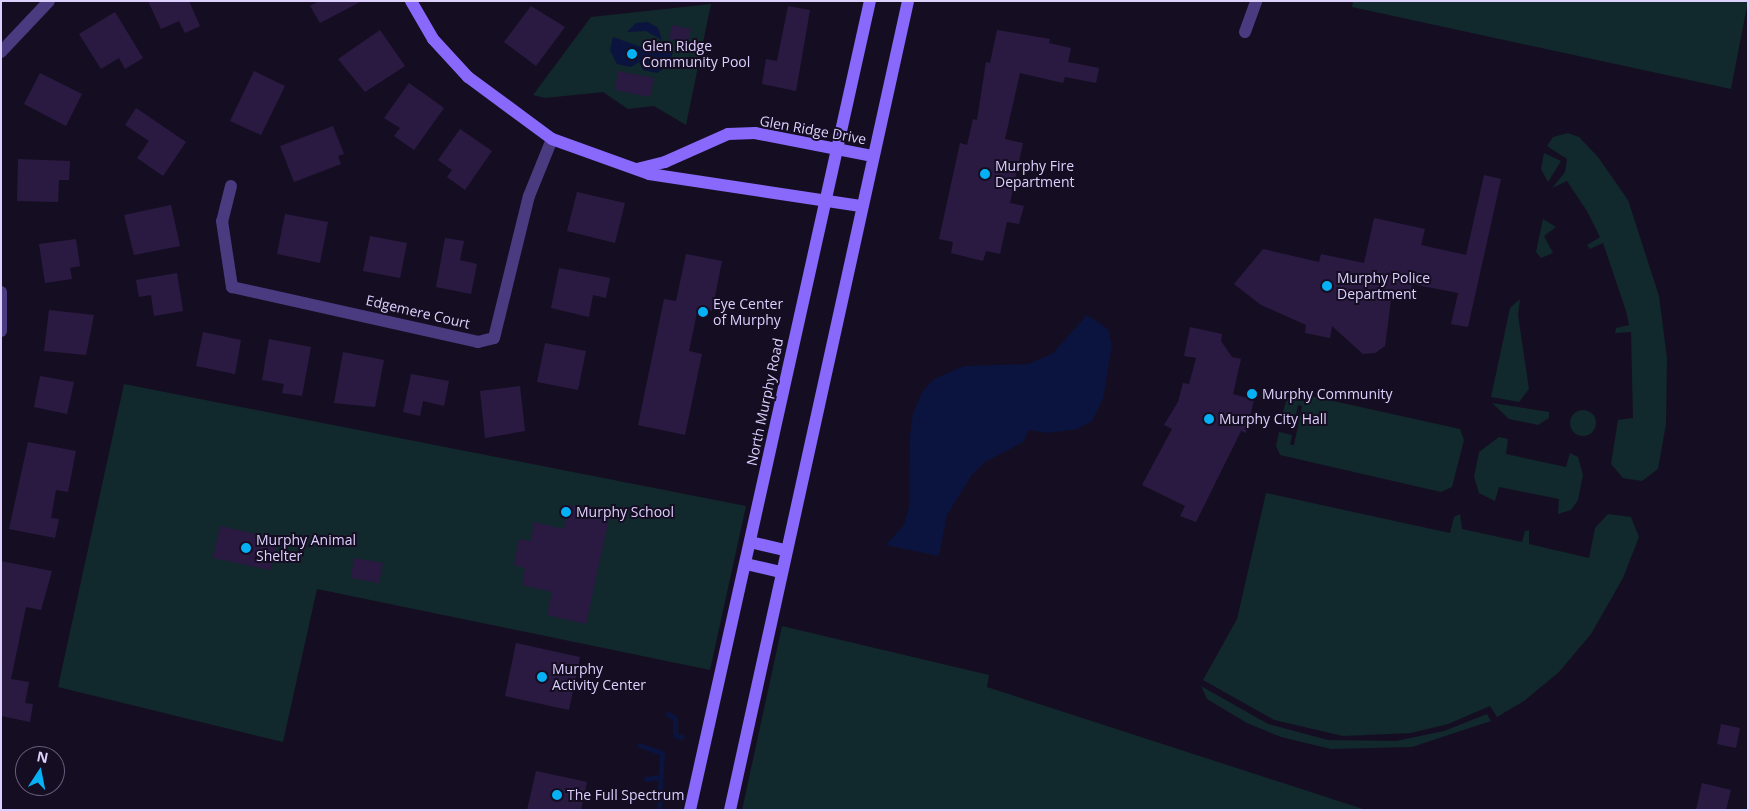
<!DOCTYPE html>
<style>
body{margin:0}
#map{position:relative;width:1749px;height:811px;overflow:hidden;background:#150e22;font-family:"Open Sans",sans-serif}
div>[style]{position:absolute}
[style*='--x']{left:calc(var(--x)*1px);top:calc(var(--y)*1px);width:calc(var(--w)*1px);rotate:calc(var(--a)*1deg)}
.green>*{inset:0;background:#11282c}
.round{border-radius:50%}
.water>*{inset:0;background:#0b143e}
.stream>*{height:5px;margin:-2.5px;padding:0 2.5px;transform-origin:2.5px;border-radius:2.5px;background:#0b143e}
.building>*{inset:0;background:#2a1a42}
.street>*{height:12px;margin:-6px;padding:0 6px;transform-origin:6px;border-radius:6px;background:#4a3a80}
.secondary>*{height:12px;margin:-6px;padding:0 6px;transform-origin:6px;border-radius:6px;background:#8869fc}
.dots>*{width:14px;height:14px;translate:-50% -50%;box-sizing:border-box;border:2px solid #150e22;border-radius:50%}
span{translate:-50% -50%;white-space:nowrap;text-align:center;line-height:1.15;-webkit-text-stroke:4px #150e22;paint-order:stroke}
.poi-label{font-size:14px;color:#ded0fe}
.left{translate:0 -50%;text-align:left}
.street-label{font-size:14px;color:#ded0fe}
.frame{position:absolute;inset:0;border:2px solid #ded0fe;pointer-events:none}
.north{position:absolute;left:15px;top:746px;width:50px;height:50px;box-sizing:border-box;background:#150e22;border:1px solid #655c7a;border-radius:50%;rotate:11deg;font-size:14px;font-weight:700;line-height:20px;text-align:center;color:#ded0fe}
.north::after{content:'';display:block;margin:auto;width:18px;height:22px;background:#06b0f4;clip-path:polygon(50% 0,100% 100%,50% 72%,0 100%)}
</style>
<div id="map">
<div class="green">
<i style="clip-path:polygon(1353px 1px,1748px 1px,1731px 89px,1352px 7px)"></i>
<i style="clip-path:polygon(711px 4px,686px 125px,654px 106px,628px 109px,603px 92px,545px 98px,533px 95px,591px 17px)"></i>
<i style="clip-path:polygon(1568px 133px,1579px 137px,1598px 157px,1628px 200px,1659px 296px,1667px 358px,1666px 424px,1658px 469px,1642px 481px,1623px 478px,1611px 464px,1618px 420px,1633px 418px,1631px 332px,1615px 333px,1616px 328px,1629px 325px,1626px 311px,1603px 243px,1590px 249px,1587px 245px,1600px 237px,1587px 211px,1567px 181px,1552px 188px,1565px 172px,1567px 159px,1547px 146px,1553px 137px)"></i>
<i style="clip-path:polygon(1544px 153px,1561px 161px,1548px 182px,1541px 169px)"></i>
<i style="clip-path:polygon(1543px 219px,1556px 227px,1544px 236px,1553px 253px,1541px 258px,1536px 252px)"></i>
<i style="clip-path:polygon(1520px 299px,1518px 315px,1529px 389px,1519px 402px,1491px 397px,1510px 308px)"></i>
<i style="clip-path:polygon(124px 384px,746px 506px,710px 670px,317px 589px,283px 742px,58px 687px)"></i>
<i style="clip-path:polygon(1297px 393px,1460px 429px,1464px 440px,1452px 487px,1441px 492px,1280px 455px,1276px 446px,1279px 432px,1292px 435px,1290px 445px,1294px 445px,1302px 406px,1298px 405px,1296px 415px,1283px 412px,1287px 398px)"></i>
<i style="clip-path:polygon(1492px 403px,1549px 412px,1549px 418px,1538px 425px,1509px 419px)"></i>
<i class="round" style="left:1570px;top:410px;width:26px;height:26px"></i>
<i style="clip-path:polygon(1499px 437px,1508px 439px,1506px 454px,1566px 467px,1570px 453px,1578px 457px,1583px 475px,1578px 500px,1571px 510px,1558px 514px,1559px 499px,1499px 487px,1495px 501px,1479px 493px,1474px 477px,1479px 452px)"></i>
<i style="clip-path:polygon(1266px 493px,1450px 533px,1454px 517px,1460px 514px,1462px 529px,1522px 542px,1525px 531px,1529px 530px,1529px 544px,1589px 558px,1595px 528px,1608px 514px,1631px 517px,1639px 537px,1623px 578px,1591px 634px,1559px 672px,1524px 701px,1497px 717px,1490px 706px,1448px 724px,1411px 733px,1343px 736px,1274px 720px,1203px 680px,1237px 619px)"></i>
<i style="clip-path:polygon(782px 626px,989px 675px,987px 687px,1366px 810px,742px 810px)"></i>
<i style="clip-path:polygon(1201px 686px,1268px 724px,1328px 740px,1396px 741px,1444px 731px,1487px 714px,1491px 721px,1412px 747px,1331px 749px,1281px 737px,1247px 723px,1207px 699px)"></i>
</div>
<div class="water">
<i style="clip-path:polygon(648px 22px,658px 28px,662px 40px,646px 31px,627px 32px,636px 23px)"></i>
<i style="clip-path:polygon(613px 37px,641px 47px,673px 50px,670px 64px,657px 73px,643px 70px,639px 62px,631px 67px,617px 64px,610px 50px)"></i>
<i style="clip-path:polygon(1087px 315px,1108px 329px,1112px 345px,1103px 399px,1092px 421px,1077px 429px,1048px 433px,1029px 430px,1023px 442px,985px 462px,971px 476px,947px 515px,939px 556px,886px 545px,904px 525px,909px 507px,910px 436px,913px 413px,923px 391px,934px 379px,964px 366px,1028px 364px,1052px 354px)"></i>
</div>
<div class="stream">
<i style="--x:668;--y:714;--w:8;--a:30"></i>
<i style="--x:675;--y:718;--w:17;--a:90"></i>
<i style="--x:675;--y:735;--w:7;--a:16"></i>
<i style="--x:639;--y:745;--w:24;--a:19"></i>
<i style="--x:662;--y:753;--w:57;--a:93"></i>
<i style="--x:646;--y:779;--w:15;--a:-8"></i>
</div>
<div class="building">
<i style="clip-path:polygon(148px 1px,189px 1px,200px 26px,185px 33px,179px 21px,161px 29px)"></i>
<i style="clip-path:polygon(319px 1px,362px 1px,320px 23px,310px 6px)"></i>
<i style="clip-path:polygon(531px 6px,565px 27px,536px 66px,504px 42px)"></i>
<i style="clip-path:polygon(788px 6px,810px 10px,796px 91px,762px 84px,766px 59px,777px 61px)"></i>
<i style="clip-path:polygon(115px 12px,143px 58px,125px 69px,119px 58px,101px 69px,79px 34px)"></i>
<i style="clip-path:polygon(672px 25px,691px 29px,688px 43px,669px 39px)"></i>
<i style="clip-path:polygon(380px 30px,405px 66px,365px 92px,338px 59px)"></i>
<i style="clip-path:polygon(997px 30px,1050px 39px,1049px 43px,1071px 48px,1068px 62px,1099px 68px,1096px 83px,1065px 77px,1063px 83px,1020px 73px,1005px 139px,1023px 143px,1010px 203px,1024px 206px,1019px 224px,1007px 222px,1000px 254px,986px 251px,983px 261px,951px 253px,953px 242px,939px 239px,960px 143px,967px 145px,973px 119px,977px 120px,986px 62px,990px 63px)"></i>
<i style="clip-path:polygon(254px 71px,285px 86px,261px 135px,230px 121px)"></i>
<i style="clip-path:polygon(618px 71px,654px 78px,650px 97px,615px 90px)"></i>
<i style="clip-path:polygon(40px 73px,82px 94px,66px 126px,24px 104px)"></i>
<i style="clip-path:polygon(409px 83px,444px 108px,414px 150px,394px 136px,400px 128px,384px 118px)"></i>
<i style="clip-path:polygon(136px 108px,186px 142px,163px 176px,137px 158px,149px 141px,125px 125px)"></i>
<i style="clip-path:polygon(333px 126px,344px 154px,338px 156px,341px 164px,294px 182px,280px 146px)"></i>
<i style="clip-path:polygon(460px 129px,492px 151px,465px 190px,447px 177px,452px 170px,438px 160px)"></i>
<i style="clip-path:polygon(18px 159px,70px 161px,69px 180px,59px 180px,58px 202px,17px 201px)"></i>
<i style="clip-path:polygon(1484px 175px,1501px 179px,1468px 327px,1451px 324px,1458px 293px,1412px 284px,1410px 296px,1392px 292px,1385px 346px,1375px 353px,1363px 354px,1332px 326px,1330px 338px,1305px 333px,1306px 325px,1261px 305px,1234px 284px,1263px 249px,1319px 262px,1321px 254px,1364px 263px,1374px 218px,1425px 229px,1421px 245px,1466px 255px)"></i>
<i style="clip-path:polygon(577px 192px,625px 203px,615px 243px,567px 231px)"></i>
<i style="clip-path:polygon(171px 205px,180px 246px,134px 255px,124px 215px)"></i>
<i style="clip-path:polygon(285px 214px,328px 222px,320px 263px,277px 254px)"></i>
<i style="clip-path:polygon(370px 236px,407px 243px,400px 278px,363px 271px)"></i>
<i style="clip-path:polygon(445px 238px,464px 241px,460px 260px,477px 264px,471px 294px,436px 287px)"></i>
<i style="clip-path:polygon(76px 239px,80px 266px,70px 268px,72px 279px,45px 283px,39px 244px)"></i>
<i style="clip-path:polygon(686px 254px,722px 261px,712px 311px,698px 308px,689px 351px,702px 354px,685px 435px,638px 425px,664px 299px,676px 301px)"></i>
<i style="clip-path:polygon(559px 268px,610px 278px,606px 298px,593px 295px,589px 317px,551px 308px)"></i>
<i style="clip-path:polygon(177px 273px,183px 311px,154px 316px,151px 295px,139px 297px,136px 280px)"></i>
<i style="clip-path:polygon(49px 310px,94px 315px,86px 355px,44px 351px)"></i>
<i style="clip-path:polygon(1190px 327px,1222px 334px,1221px 341px,1232px 357px,1241px 359px,1233px 394px,1254px 400px,1246px 433px,1241px 431px,1196px 522px,1180px 516px,1185px 506px,1142px 485px,1172px 429px,1164px 425px,1178px 402px,1183px 383px,1189px 384px,1196px 358px,1184px 356px)"></i>
<i style="clip-path:polygon(203px 332px,241px 340px,235px 374px,196px 366px)"></i>
<i style="clip-path:polygon(269px 339px,311px 347px,302px 396px,282px 393px,284px 384px,262px 380px)"></i>
<i style="clip-path:polygon(545px 343px,586px 351px,578px 390px,537px 382px)"></i>
<i style="clip-path:polygon(343px 352px,384px 360px,375px 407px,334px 403px)"></i>
<i style="clip-path:polygon(411px 374px,449px 381px,444px 406px,423px 401px,420px 416px,403px 412px)"></i>
<i style="clip-path:polygon(40px 376px,74px 382px,67px 414px,34px 407px)"></i>
<i style="clip-path:polygon(520px 386px,525px 431px,485px 438px,480px 391px)"></i>
<i style="clip-path:polygon(28px 442px,76px 451px,68px 492px,56px 490px,51px 518px,59px 519px,55px 538px,9px 529px)"></i>
<i style="clip-path:polygon(569px 505px,610px 514px,586px 624px,547px 615px,552px 592px,522px 585px,525px 568px,514px 565px,519px 539px,531px 541px,534px 522px,564px 529px)"></i>
<i style="clip-path:polygon(220px 526px,278px 539px,271px 570px,213px 558px)"></i>
<i style="clip-path:polygon(354px 558px,383px 563px,379px 583px,351px 578px)"></i>
<i style="clip-path:polygon(1px 561px,52px 571px,41px 610px,26px 607px,11px 679px,29px 682px,25px 703px,33px 704px,30px 722px,1px 716px)"></i>
<i style="clip-path:polygon(516px 643px,580px 657px,569px 710px,505px 696px)"></i>
<i style="clip-path:polygon(1721px 724px,1740px 728px,1736px 748px,1717px 744px)"></i>
<i style="clip-path:polygon(536px 771px,587px 782px,581px 810px,527px 810px)"></i>
<i style="clip-path:polygon(1702px 783px,1731px 790px,1726px 810px,1696px 810px)"></i>
</div>
<div class="street">
<i style="--x:1245;--y:32;--w:33;--a:-70"></i>
<i style="--x:1;--y:52;--w:70;--a:-46.7"></i>
<i style="--x:231;--y:186;--w:36;--a:104"></i>
<i style="--x:222;--y:221;--w:67;--a:81.4"></i>
<i style="--x:232;--y:287;--w:252;--a:12.6"></i>
<i style="--x:478;--y:342;--w:16;--a:-14"></i>
<i style="--x:494;--y:338;--w:146;--a:-76.2"></i>
<i style="--x:529;--y:196;--w:61;--a:-68"></i>
<i style="--x:1;--y:292;--w:39;--a:90"></i>
</div>
<div class="secondary">
<i style="--x:411;--y:1;--w:44;--a:59.9"></i>
<i style="--x:433;--y:39;--w:52;--a:47.4"></i>
<i style="--x:468;--y:77;--w:104;--a:36.4"></i>
<i style="--x:552;--y:139;--w:103;--a:19.8"></i>
<i style="--x:649;--y:174;--w:214;--a:8.6"></i>
<i style="--x:637;--y:169;--w:29;--a:-14"></i>
<i style="--x:665;--y:162;--w:69;--a:-24"></i>
<i style="--x:728;--y:134;--w:27;--a:-2"></i>
<i style="--x:755;--y:133;--w:119;--a:11.1"></i>
<i style="--x:750;--y:542;--w:37;--a:13"></i>
<i style="--x:746;--y:564;--w:36;--a:13"></i>
<i style="--x:690;--y:810;--w:829;--a:-77.46"></i>
<i style="--x:730;--y:810;--w:828;--a:-77.59"></i>
</div>
<div class="dots">
<i style="left:632px;top:54px;background:#06b0f4"></i>
<i style="left:985px;top:174px;background:#06b0f4"></i>
<i style="left:1327px;top:286px;background:#06b0f4"></i>
<i style="left:703px;top:312px;background:#06b0f4"></i>
<i style="left:1252px;top:394px;background:#06b0f4"></i>
<i style="left:1209px;top:419px;background:#06b0f4"></i>
<i style="left:566px;top:512px;background:#06b0f4"></i>
<i style="left:246px;top:548px;background:#06b0f4"></i>
<i style="left:542px;top:677px;background:#06b0f4"></i>
<i style="left:557px;top:795px;background:#06b0f4"></i>
</div>
<div class="poi-label">
<span class="left" style="left:642px;top:54px">Glen Ridge<br>Community Pool</span>
<span class="left" style="left:995px;top:174px">Murphy Fire<br>Department</span>
<span class="left" style="left:1337px;top:286px">Murphy Police<br>Department</span>
<span class="left" style="left:713px;top:312px">Eye Center<br>of Murphy</span>
<span class="left" style="left:1262px;top:394px">Murphy Community</span>
<span class="left" style="left:1219px;top:419px">Murphy City Hall</span>
<span class="left" style="left:576px;top:512px">Murphy School</span>
<span class="left" style="left:256px;top:548px">Murphy Animal<br>Shelter</span>
<span class="left" style="left:552px;top:677px">Murphy<br>Activity Center</span>
<span class="left" style="left:567px;top:795px">The Full Spectrum</span>
</div>
<div class="street-label">
<span style="left:813px;top:130px;rotate:10deg">Glen Ridge Drive</span>
<span style="left:418px;top:312px;rotate:13deg">Edgemere Court</span>
<span style="left:765px;top:402px;rotate:-78deg">North Murphy Road</span>
</div>
<div class="frame"></div>
<div class="north">N</div>
</div>
